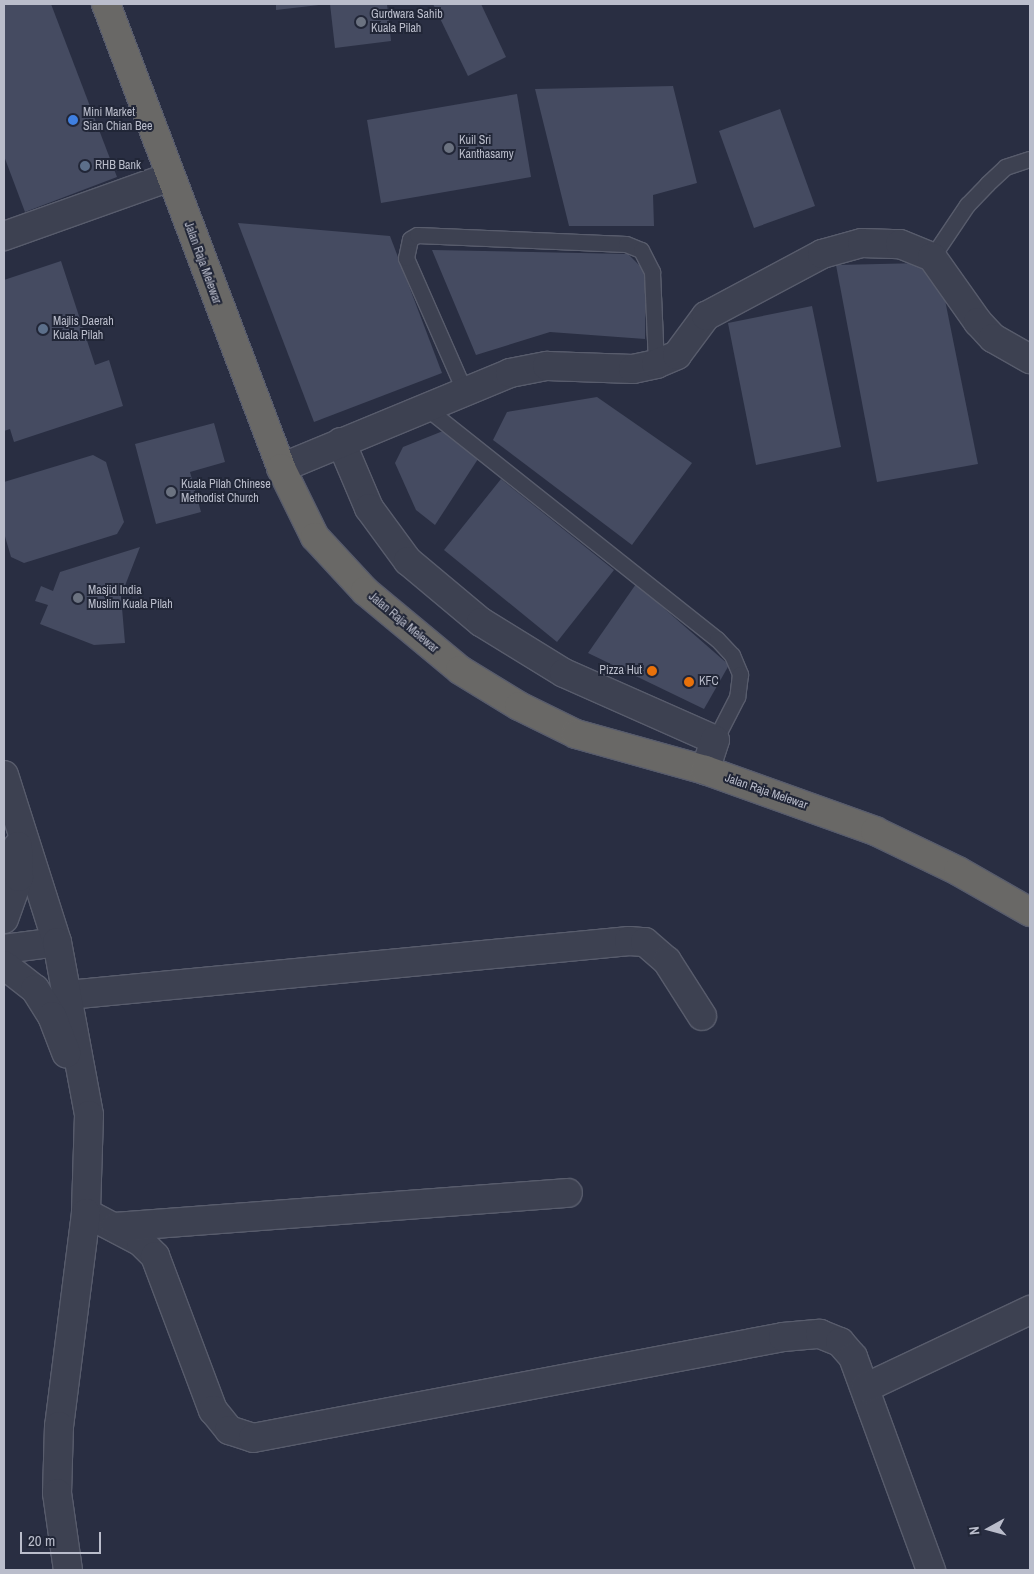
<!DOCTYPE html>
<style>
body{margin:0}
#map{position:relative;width:1034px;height:1574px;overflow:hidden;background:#292e42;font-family:"Archivo Narrow",sans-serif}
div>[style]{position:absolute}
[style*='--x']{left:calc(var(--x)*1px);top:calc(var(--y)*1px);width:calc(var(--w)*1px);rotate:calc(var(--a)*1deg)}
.building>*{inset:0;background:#454b61}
.roads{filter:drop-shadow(1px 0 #585c6c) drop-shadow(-1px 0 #585c6c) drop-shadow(0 1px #585c6c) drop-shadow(0 -1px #585c6c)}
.service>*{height:15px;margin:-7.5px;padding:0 7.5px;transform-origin:7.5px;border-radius:7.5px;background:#3d4151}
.minor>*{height:28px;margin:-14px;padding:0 14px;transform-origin:14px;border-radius:14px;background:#3d4151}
.tertiary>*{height:28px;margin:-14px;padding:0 14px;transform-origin:14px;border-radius:14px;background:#3d4151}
.trunk>*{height:28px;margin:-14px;padding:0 14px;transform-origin:14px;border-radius:14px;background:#696866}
.dots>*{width:14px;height:14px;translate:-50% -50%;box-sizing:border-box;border:2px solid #212637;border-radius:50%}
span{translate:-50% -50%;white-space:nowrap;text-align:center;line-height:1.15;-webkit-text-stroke:4px #212637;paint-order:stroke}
.poi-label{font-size:12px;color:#babdcb}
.left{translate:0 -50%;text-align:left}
.right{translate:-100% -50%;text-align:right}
.street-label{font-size:12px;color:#babdcb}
.frame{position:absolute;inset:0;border:5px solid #babdcb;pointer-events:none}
.north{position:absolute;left:964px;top:1504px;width:50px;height:50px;-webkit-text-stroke:4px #212637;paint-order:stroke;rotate:263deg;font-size:14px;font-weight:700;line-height:20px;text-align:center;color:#babdcb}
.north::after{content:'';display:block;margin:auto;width:18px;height:22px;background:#babdcb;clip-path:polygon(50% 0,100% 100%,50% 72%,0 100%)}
.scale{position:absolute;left:20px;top:1532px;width:81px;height:22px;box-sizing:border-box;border:2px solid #babdcb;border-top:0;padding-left:6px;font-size:15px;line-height:18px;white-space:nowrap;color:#babdcb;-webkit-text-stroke:4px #212637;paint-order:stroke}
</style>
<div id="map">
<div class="building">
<i style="clip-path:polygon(4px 4px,51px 4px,117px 177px,25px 212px,4px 156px)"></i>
<i style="clip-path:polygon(276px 4px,319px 4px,319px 5px,276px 10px)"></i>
<i style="clip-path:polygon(330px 4px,387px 4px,391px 41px,335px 48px)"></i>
<i style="clip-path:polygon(433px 4px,481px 4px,506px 57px,468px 76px)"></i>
<i style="clip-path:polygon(673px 86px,697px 183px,653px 195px,654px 226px,569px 226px,535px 89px)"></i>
<i style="clip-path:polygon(517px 94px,531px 177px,381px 203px,367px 120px)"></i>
<i style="clip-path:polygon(780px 109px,815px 206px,754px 228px,719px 131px)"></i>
<i style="clip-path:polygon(238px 223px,390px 236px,442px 373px,314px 422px)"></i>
<i style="clip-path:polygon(432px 250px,628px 254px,646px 272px,645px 339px,550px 332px,476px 355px)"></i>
<i style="clip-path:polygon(61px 261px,95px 365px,109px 360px,123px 406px,14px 442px,10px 429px,4px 431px,4px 280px)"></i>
<i style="clip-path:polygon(923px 263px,942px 285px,978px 464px,877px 482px,836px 265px)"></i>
<i style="clip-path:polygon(812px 306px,841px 447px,756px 465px,728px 323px)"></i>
<i style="clip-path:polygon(597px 397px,692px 463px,632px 545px,493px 440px,507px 412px)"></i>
<i style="clip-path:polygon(214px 423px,225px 462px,190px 472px,201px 512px,156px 524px,135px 444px)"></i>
<i style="clip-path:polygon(443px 431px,478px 459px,435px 525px,416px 510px,395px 463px,403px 447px)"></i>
<i style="clip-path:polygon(93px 455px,106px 462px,124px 522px,117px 534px,24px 563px,11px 557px,4px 533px,4px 482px)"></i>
<i style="clip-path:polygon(501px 479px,614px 570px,557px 642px,444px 550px)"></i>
<i style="clip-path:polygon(140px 547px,121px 596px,125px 643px,94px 645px,40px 624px,48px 605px,35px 601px,41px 586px,53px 591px,60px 572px)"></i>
<i style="clip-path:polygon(636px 584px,729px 665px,704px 709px,588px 653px)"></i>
</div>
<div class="roads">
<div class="service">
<i style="--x:932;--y:257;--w:63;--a:-56.1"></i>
<i style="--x:967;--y:205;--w:29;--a:-46"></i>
<i style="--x:987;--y:184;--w:25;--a:-43"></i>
<i style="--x:1005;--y:167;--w:26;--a:-18"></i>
<i style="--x:464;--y:390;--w:144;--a:-113.7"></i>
<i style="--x:406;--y:258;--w:19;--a:-78"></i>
<i style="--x:410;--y:239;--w:8;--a:-30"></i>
<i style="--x:417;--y:235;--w:209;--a:2.5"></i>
<i style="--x:626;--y:244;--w:16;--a:22"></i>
<i style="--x:641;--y:250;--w:25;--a:63"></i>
<i style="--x:652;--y:272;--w:92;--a:87.5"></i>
<i style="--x:425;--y:407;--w:373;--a:38.5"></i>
<i style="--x:717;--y:639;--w:22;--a:47"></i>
<i style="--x:732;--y:655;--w:21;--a:67"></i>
<i style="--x:740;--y:674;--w:23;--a:97"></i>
<i style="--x:737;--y:697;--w:48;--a:117.1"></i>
</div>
<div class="minor">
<i style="--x:4;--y:236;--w:176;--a:-19.6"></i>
<i style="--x:341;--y:442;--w:72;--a:67"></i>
<i style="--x:369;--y:508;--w:66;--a:53.7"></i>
<i style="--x:408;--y:561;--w:95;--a:39.9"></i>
<i style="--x:481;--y:622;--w:97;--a:31.6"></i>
<i style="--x:564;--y:673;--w:165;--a:23.9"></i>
<i style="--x:715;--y:740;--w:32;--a:108"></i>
<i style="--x:281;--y:468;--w:248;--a:-22.5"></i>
<i style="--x:510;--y:373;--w:38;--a:-11"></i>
<i style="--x:547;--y:366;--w:86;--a:2"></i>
<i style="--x:633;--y:369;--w:24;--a:-12"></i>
<i style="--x:656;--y:364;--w:23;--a:-23"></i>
<i style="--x:677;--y:355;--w:49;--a:-53.4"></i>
<i style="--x:706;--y:316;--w:132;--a:-28.1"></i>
<i style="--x:822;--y:254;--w:41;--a:-15.4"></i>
<i style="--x:862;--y:243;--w:38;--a:2"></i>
<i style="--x:900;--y:244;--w:35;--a:22"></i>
<i style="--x:932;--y:257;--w:80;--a:54.7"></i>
<i style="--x:978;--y:322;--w:22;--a:47"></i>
<i style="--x:993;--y:338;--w:43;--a:29.6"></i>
<i style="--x:4;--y:949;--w:53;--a:-7.5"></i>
<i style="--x:68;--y:995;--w:564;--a:-5.5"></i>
<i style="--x:629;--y:941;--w:16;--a:4"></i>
<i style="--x:645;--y:942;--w:29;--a:41"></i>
<i style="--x:667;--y:961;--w:65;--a:57.5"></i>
<i style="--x:86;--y:1213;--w:62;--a:27.8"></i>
<i style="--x:141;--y:1242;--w:20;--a:45"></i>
<i style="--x:155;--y:1256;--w:165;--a:69.4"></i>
<i style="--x:213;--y:1410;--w:26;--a:51"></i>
<i style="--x:229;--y:1430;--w:25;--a:18"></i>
<i style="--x:253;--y:1438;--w:540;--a:-10.79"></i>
<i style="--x:783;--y:1337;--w:37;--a:-5"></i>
<i style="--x:820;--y:1334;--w:22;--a:22"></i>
<i style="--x:840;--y:1342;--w:20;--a:49"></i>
<i style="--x:853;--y:1357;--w:227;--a:69.9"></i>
<i style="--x:115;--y:1227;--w:454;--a:-4.3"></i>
<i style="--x:865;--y:1388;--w:183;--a:-25.3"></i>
</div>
<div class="tertiary">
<i style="--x:4;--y:775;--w:175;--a:72.4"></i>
<i style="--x:57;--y:942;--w:176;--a:79.5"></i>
<i style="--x:89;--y:1115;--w:98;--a:91.8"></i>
<i style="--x:86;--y:1213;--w:215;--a:97.2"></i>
<i style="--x:59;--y:1426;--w:67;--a:91.7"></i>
<i style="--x:57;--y:1493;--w:78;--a:81.9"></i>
<i style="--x:4;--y:919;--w:45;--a:-70.3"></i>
<i style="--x:19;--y:877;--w:31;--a:-92"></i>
<i style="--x:4;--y:965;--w:39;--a:38"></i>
<i style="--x:35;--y:989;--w:32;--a:58"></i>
<i style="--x:52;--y:1016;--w:40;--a:69"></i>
</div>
<div class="trunk">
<i style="--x:106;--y:4;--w:496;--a:69.3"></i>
<i style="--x:281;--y:468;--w:77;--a:63.8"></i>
<i style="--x:315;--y:537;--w:74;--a:47.2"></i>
<i style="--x:365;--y:591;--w:124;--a:39.7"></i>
<i style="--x:460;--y:670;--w:69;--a:31.4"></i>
<i style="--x:519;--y:706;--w:64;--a:26.2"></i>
<i style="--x:576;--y:734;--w:134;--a:15.6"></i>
<i style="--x:705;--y:770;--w:181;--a:19.7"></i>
<i style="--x:875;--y:831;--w:92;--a:25.7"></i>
<i style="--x:958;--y:871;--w:83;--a:29.7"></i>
</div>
</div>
<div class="dots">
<i style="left:361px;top:22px;background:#6b7280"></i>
<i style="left:73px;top:120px;background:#3f7fe0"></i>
<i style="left:449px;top:148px;background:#6b7280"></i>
<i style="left:85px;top:166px;background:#5c6f8a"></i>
<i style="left:43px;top:329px;background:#5c6f8a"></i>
<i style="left:171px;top:492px;background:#6b7280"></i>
<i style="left:78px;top:598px;background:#6b7280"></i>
<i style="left:652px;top:671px;background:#e8710a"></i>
<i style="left:689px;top:682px;background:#e8710a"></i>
</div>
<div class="poi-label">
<span class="left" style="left:371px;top:22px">Gurdwara Sahib<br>Kuala Pilah</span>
<span class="left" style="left:83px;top:120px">Mini Market<br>Sian Chian Bee</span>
<span class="left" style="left:459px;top:148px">Kuil Sri<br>Kanthasamy</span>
<span class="left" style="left:95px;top:166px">RHB Bank</span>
<span class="left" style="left:53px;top:329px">Majlis Daerah<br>Kuala Pilah</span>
<span class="left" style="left:181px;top:492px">Kuala Pilah Chinese<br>Methodist Church</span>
<span class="left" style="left:88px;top:598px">Masjid India<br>Muslim Kuala Pilah</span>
<span class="right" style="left:642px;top:671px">Pizza Hut</span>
<span class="left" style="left:699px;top:682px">KFC</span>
</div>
<div class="street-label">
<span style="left:202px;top:263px;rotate:70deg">Jalan Raja Melewar</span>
<span style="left:403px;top:623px;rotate:40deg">Jalan Raja Melewar</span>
<span style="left:766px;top:792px;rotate:19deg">Jalan Raja Melewar</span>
</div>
<div class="frame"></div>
<div class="north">N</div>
<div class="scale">20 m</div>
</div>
